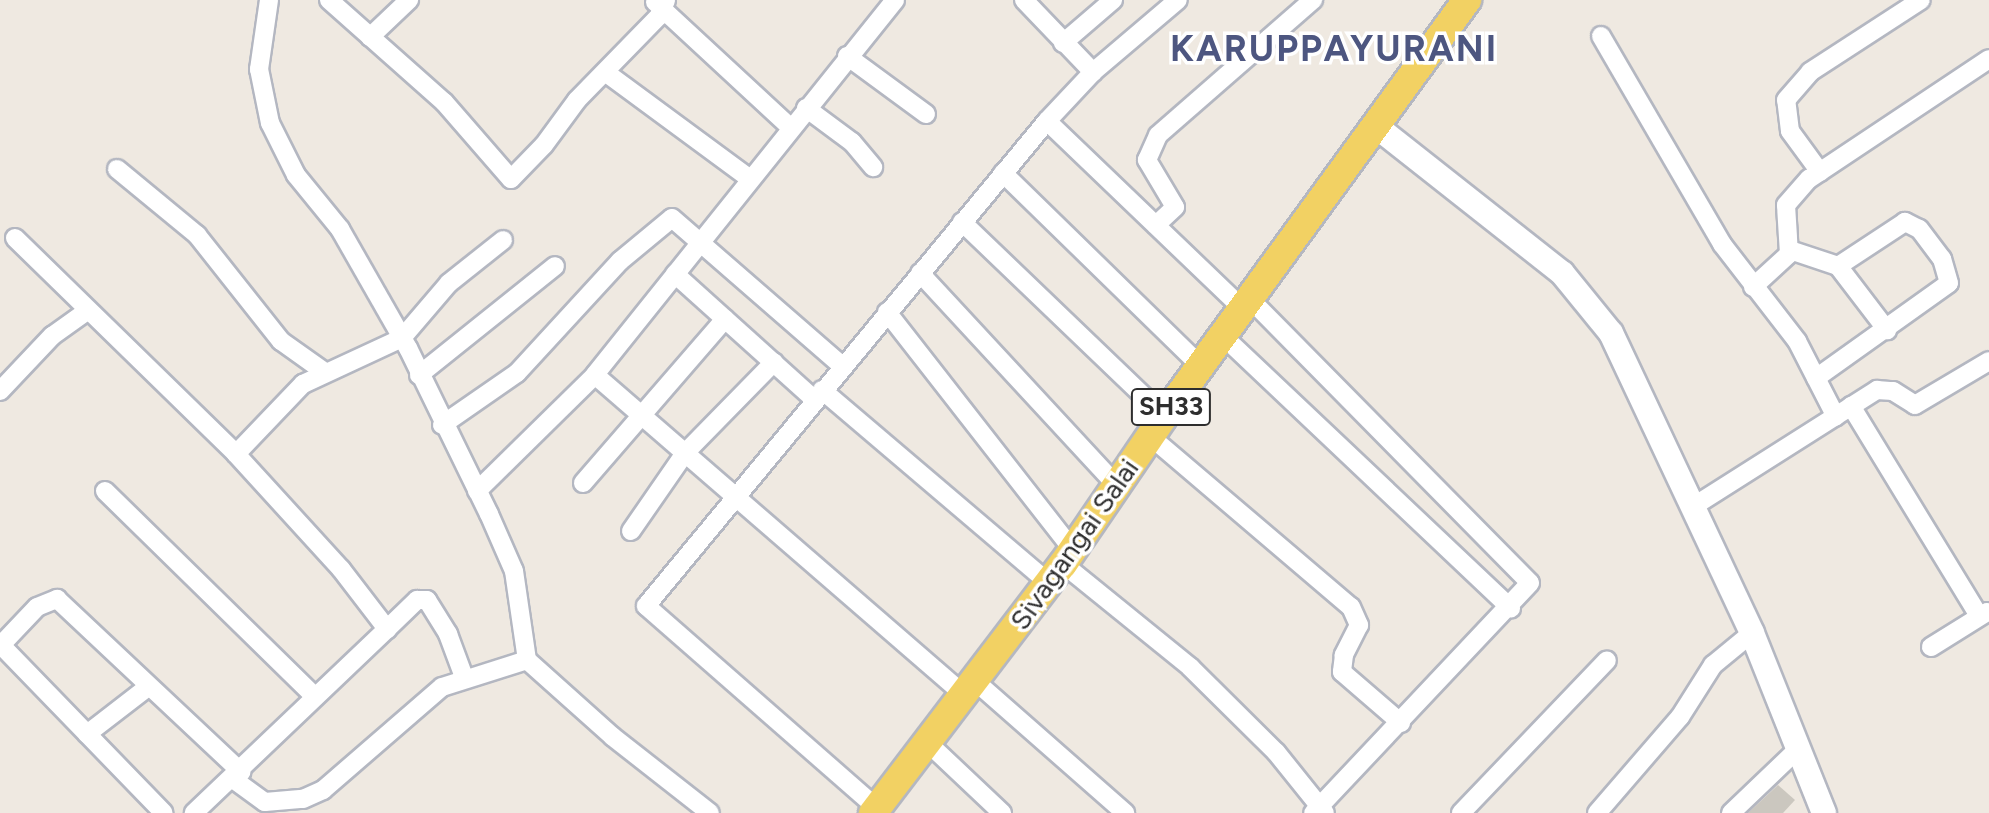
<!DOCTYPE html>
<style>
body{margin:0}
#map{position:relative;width:1989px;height:813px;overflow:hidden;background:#efe9e1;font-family:Figtree,sans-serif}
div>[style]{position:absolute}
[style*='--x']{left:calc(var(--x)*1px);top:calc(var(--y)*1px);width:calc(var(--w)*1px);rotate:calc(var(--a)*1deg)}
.building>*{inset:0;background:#cbc7bf}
.roads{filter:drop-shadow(2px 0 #b4b7c1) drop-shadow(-2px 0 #b4b7c1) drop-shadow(0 2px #b4b7c1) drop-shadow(0 -2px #b4b7c1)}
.street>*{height:18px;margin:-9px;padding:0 9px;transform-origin:9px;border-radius:9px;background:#fff}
.secondary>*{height:24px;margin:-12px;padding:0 12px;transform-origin:12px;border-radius:12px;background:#fff}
.primary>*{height:28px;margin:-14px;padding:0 14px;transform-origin:14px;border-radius:14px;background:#f2d163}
span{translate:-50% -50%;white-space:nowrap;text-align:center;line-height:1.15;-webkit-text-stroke:7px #fff;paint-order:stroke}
.shield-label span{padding:2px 6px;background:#fff;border:2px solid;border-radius:6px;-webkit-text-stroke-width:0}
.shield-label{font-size:26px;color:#2e2e2e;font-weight:700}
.street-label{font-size:28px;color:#2e2e2e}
.district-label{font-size:36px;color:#4d5680;font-weight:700;letter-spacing:2px}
</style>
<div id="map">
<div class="building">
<i style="clip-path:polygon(1778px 785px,1795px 800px,1783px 813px,1748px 813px)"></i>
</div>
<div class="roads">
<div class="street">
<i style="--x:269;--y:0;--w:70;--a:98.2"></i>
<i style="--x:259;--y:69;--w:55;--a:78.5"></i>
<i style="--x:270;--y:123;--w:58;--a:63.4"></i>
<i style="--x:296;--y:175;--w:70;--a:50.8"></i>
<i style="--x:340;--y:229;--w:137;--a:60.3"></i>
<i style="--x:408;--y:348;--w:185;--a:64"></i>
<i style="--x:489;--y:514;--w:62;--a:66.3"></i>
<i style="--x:514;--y:571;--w:90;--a:81.7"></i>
<i style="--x:527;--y:660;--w:115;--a:41.8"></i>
<i style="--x:613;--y:737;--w:123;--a:38.1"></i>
<i style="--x:329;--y:0;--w:154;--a:41.6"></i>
<i style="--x:444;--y:102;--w:102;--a:49"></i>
<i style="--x:511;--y:179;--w:47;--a:-45.9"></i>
<i style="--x:544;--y:145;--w:56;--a:-53.7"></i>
<i style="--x:577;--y:100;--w:117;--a:-45.7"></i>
<i style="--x:659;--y:16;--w:17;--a:-66"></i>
<i style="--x:895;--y:0;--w:480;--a:128.7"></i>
<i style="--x:595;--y:375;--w:488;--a:40.9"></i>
<i style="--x:1024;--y:0;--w:100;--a:46.2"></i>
<i style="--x:655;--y:2;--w:184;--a:42.8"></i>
<i style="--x:1601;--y:36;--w:241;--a:59.8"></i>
<i style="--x:1722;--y:244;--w:123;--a:52.3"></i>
<i style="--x:1797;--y:341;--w:85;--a:62.8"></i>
<i style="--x:370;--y:37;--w:54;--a:-43.5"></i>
<i style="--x:1063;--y:43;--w:66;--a:-40.7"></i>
<i style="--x:847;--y:56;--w:98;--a:36.3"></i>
<i style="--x:605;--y:72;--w:180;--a:36.4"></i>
<i style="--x:806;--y:108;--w:57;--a:36.5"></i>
<i style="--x:852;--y:142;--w:33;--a:50"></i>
<i style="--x:1047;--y:121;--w:272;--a:43.8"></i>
<i style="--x:117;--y:169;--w:104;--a:39.5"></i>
<i style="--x:197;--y:235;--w:135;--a:51.6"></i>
<i style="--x:281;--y:341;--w:55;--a:35.4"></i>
<i style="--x:1820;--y:172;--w:51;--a:-126.2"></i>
<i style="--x:1790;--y:131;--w:31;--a:-97"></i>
<i style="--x:1786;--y:100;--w:37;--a:-49"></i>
<i style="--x:1810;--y:72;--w:132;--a:-33"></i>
<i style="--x:1003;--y:173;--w:277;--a:44.3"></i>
<i style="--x:962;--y:222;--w:280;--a:43.8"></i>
<i style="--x:1156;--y:225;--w:26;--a:-43"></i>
<i style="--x:1175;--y:207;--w:55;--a:-120.8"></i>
<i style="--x:1147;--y:160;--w:27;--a:-66"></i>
<i style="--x:1158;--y:135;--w:206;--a:-41.1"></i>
<i style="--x:15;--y:238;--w:309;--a:44.3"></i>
<i style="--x:236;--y:454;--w:156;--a:47.6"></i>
<i style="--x:341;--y:569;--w:76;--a:52.5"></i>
<i style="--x:387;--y:629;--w:267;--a:136.4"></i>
<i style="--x:1790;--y:250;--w:51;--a:18.4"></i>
<i style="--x:1838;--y:266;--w:81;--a:52.6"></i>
<i style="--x:920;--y:273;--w:289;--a:47.2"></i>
<i style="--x:675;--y:274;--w:187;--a:42"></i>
<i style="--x:1753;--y:287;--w:49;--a:-42.5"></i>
<i style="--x:1789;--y:254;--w:49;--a:-93.5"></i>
<i style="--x:1786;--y:205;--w:35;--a:-49"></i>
<i style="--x:1809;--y:179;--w:216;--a:-33.7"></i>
<i style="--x:1251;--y:300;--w:397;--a:45.4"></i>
<i style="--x:1530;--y:583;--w:316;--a:133.3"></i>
<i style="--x:887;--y:312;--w:301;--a:52"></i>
<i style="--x:1224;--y:337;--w:395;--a:43.4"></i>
<i style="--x:419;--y:375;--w:174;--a:-38.7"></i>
<i style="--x:1816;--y:378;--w:163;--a:-35.5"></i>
<i style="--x:1949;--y:283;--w:25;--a:-106"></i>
<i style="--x:1942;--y:259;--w:38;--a:-127"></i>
<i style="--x:1919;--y:229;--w:16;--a:-153"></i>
<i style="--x:1905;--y:222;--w:80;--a:146.7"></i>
<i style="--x:822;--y:390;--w:298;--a:40.4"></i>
<i style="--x:0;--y:391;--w:76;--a:-46.6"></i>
<i style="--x:52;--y:336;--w:43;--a:-35.5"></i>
<i style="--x:1851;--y:406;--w:246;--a:58.6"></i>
<i style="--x:442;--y:425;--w:91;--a:-34.7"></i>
<i style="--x:517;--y:373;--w:152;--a:-47.4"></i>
<i style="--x:620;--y:261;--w:67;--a:-39.6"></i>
<i style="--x:672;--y:218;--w:225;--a:41"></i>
<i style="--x:1151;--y:437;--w:262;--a:40.4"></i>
<i style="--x:1351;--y:607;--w:20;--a:66"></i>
<i style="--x:1359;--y:625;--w:34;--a:117"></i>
<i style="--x:1344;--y:655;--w:17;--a:97"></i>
<i style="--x:1342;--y:672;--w:78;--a:40.8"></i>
<i style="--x:236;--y:454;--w:97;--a:-46.3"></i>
<i style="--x:303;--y:384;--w:109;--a:-24.9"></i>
<i style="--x:402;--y:338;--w:72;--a:-49.5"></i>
<i style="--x:449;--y:283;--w:69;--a:-38.5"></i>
<i style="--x:583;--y:483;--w:217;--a:-49.1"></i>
<i style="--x:105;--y:491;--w:294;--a:44.4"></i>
<i style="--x:477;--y:491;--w:165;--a:-44.5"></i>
<i style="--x:1694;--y:506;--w:217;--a:-32.4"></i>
<i style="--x:1877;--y:390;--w:16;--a:4"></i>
<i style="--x:1893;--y:391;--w:26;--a:32"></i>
<i style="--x:1915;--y:405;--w:86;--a:-30.7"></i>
<i style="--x:631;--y:531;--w:95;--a:-55.3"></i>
<i style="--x:685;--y:453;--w:127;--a:-45.6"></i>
<i style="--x:1063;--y:564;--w:164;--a:39"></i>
<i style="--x:1190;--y:667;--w:121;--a:44.7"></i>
<i style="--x:1276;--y:752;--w:78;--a:51.2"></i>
<i style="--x:387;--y:629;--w:42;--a:-44"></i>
<i style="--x:417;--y:600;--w:10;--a:0"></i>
<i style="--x:427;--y:600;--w:40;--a:58"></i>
<i style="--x:448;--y:634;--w:46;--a:69.6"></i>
<i style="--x:0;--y:644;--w:235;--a:45.9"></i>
<i style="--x:1;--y:645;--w:52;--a:-46.5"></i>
<i style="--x:37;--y:607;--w:22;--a:-22"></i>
<i style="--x:57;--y:599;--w:253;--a:43.2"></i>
<i style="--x:1931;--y:647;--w:66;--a:-32"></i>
<i style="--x:975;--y:681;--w:200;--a:41.3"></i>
<i style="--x:87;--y:734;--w:78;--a:-37.7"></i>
<i style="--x:928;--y:743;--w:102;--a:43.4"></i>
<i style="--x:233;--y:779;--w:39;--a:36"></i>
<i style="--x:265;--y:802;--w:38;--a:-5"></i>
<i style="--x:303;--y:799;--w:22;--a:-24"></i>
<i style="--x:323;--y:790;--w:157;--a:-40.9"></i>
<i style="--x:442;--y:687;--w:89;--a:-17.6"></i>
<i style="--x:877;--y:808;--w:307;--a:-138.8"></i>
<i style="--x:646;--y:606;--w:629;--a:-50.42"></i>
<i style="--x:1047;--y:121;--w:67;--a:-46.8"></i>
<i style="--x:1093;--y:72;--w:111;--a:-40.3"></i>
<i style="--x:1461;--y:813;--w:211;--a:-46.3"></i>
<i style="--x:1597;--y:813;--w:127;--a:-49.2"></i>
<i style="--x:1680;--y:717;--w:62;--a:-57.6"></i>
<i style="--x:1713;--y:665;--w:50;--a:-39.4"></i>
<i style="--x:1731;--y:813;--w:93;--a:-43.7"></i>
</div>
<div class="secondary">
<i style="--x:1377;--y:127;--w:236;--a:38.3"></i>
<i style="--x:1562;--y:273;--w:77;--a:50.8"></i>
<i style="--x:1611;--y:333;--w:331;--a:64.8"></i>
<i style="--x:1752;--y:633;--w:194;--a:68.2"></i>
</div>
<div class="primary">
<i style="--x:873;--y:813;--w:313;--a:-52.7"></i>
<i style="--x:1063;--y:564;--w:179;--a:-55.7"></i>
<i style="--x:1164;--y:416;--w:515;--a:-53.93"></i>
</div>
</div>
<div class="shield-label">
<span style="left:1171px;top:407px">SH33</span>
</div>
<div class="street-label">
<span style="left:1074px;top:544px;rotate:-55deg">Sivagangai Salai</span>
</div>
<div class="district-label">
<span style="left:1334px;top:49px">KARUPPAYURANI</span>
</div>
</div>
